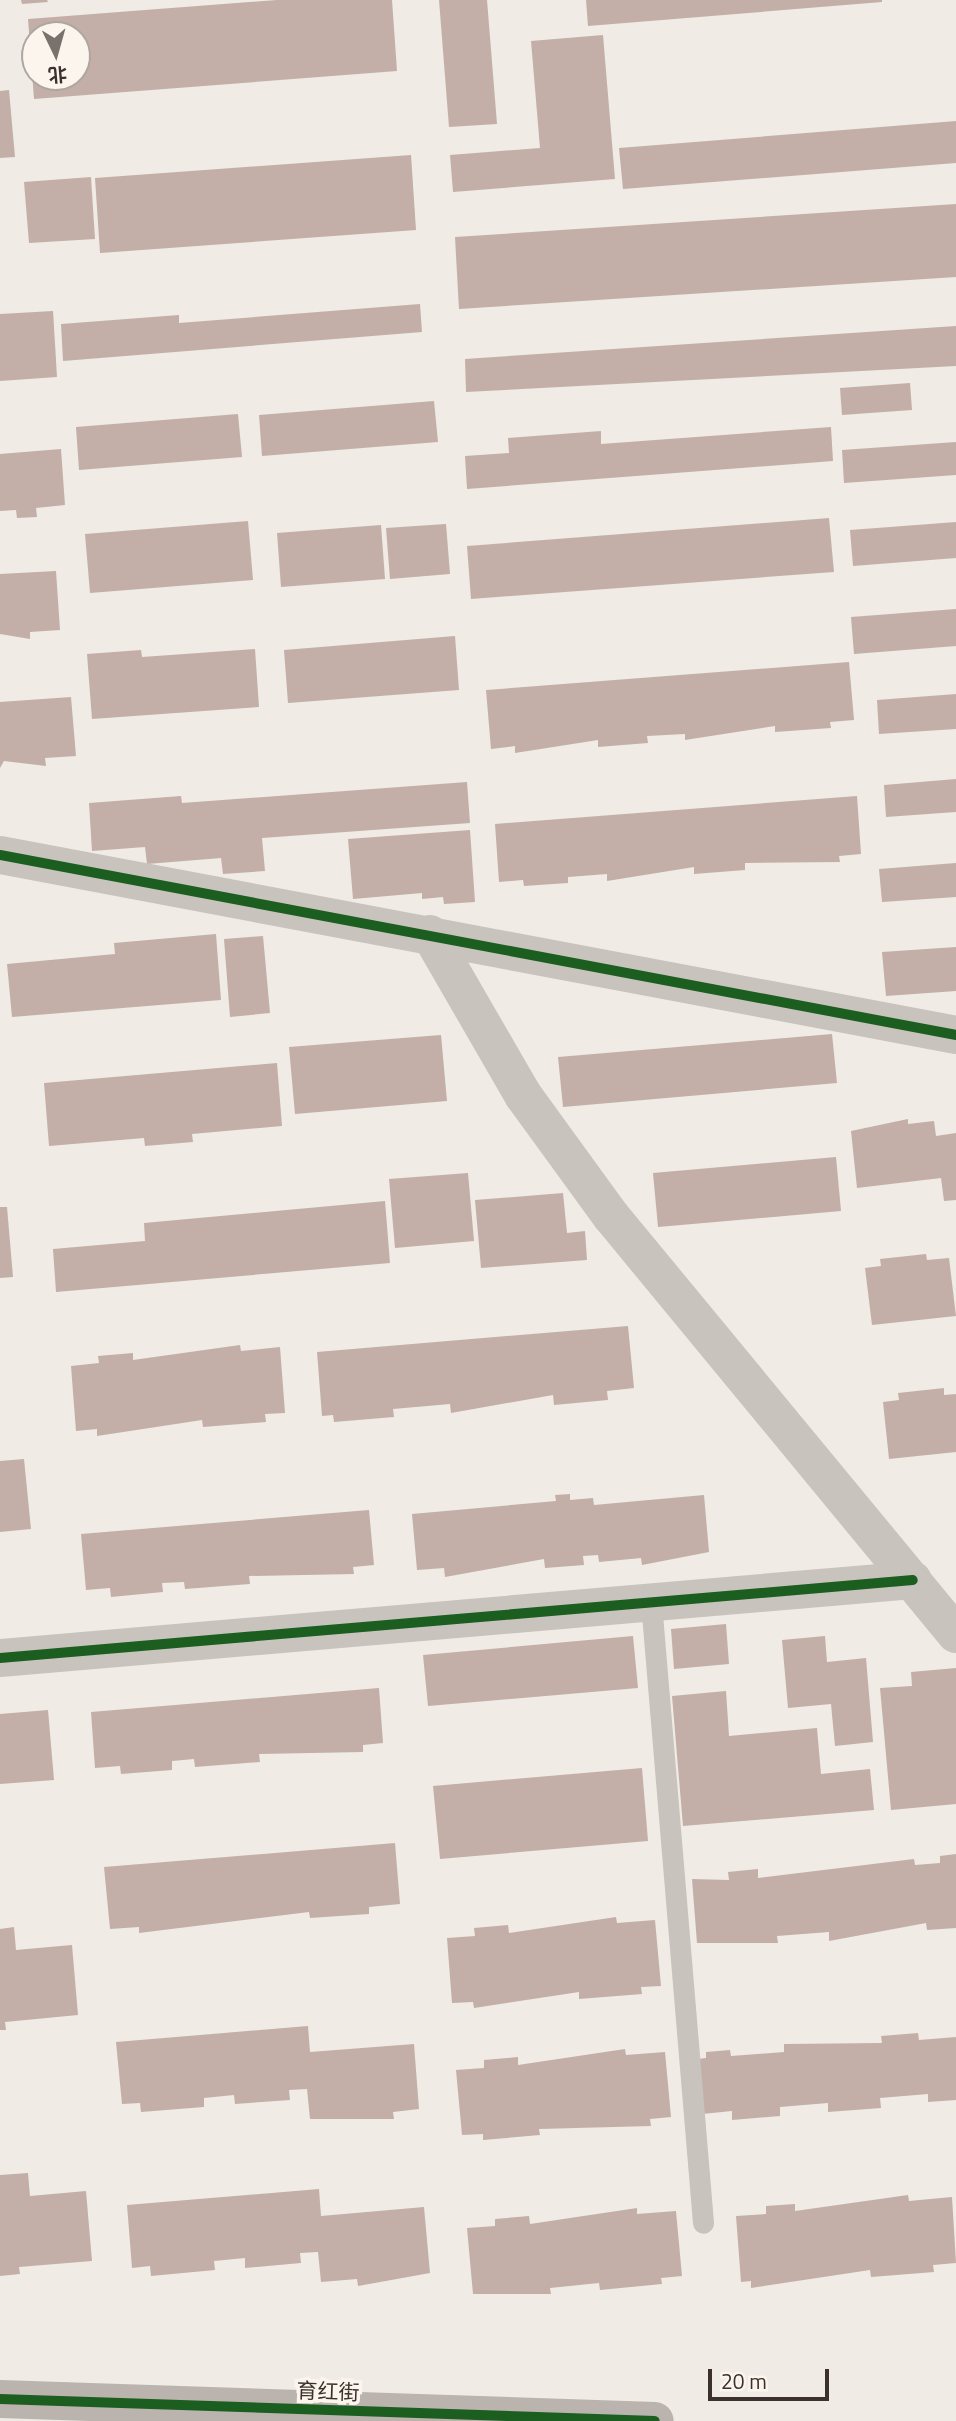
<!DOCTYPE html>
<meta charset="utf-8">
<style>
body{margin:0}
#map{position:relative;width:956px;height:2421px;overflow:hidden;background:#f0ebe5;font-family:"Titillium Web","Noto Sans SC",sans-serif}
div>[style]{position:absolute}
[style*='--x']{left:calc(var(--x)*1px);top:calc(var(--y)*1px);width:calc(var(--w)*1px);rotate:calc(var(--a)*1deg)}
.building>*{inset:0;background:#c3afa7}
.lane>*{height:21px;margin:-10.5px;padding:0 10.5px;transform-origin:10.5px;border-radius:10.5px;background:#c9c3be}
.street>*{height:38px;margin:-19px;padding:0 19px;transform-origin:19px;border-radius:19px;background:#c9c3be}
.secondary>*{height:38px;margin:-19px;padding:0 19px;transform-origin:19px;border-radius:19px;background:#bab3ae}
.cycleway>*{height:10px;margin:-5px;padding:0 5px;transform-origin:5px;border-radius:5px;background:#1b5e20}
span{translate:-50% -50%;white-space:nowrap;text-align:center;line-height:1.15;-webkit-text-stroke:7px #fbf5ee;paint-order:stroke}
.street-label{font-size:21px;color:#3b302b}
.north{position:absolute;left:21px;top:21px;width:70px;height:70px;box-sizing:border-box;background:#fbf5ee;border:2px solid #aea6a0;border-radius:50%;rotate:175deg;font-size:19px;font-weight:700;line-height:28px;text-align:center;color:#3b302b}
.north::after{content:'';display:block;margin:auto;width:24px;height:32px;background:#7a716c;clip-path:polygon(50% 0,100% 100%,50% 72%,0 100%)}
.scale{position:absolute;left:708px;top:2369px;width:121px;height:32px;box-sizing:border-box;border:4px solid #3b302b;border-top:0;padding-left:9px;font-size:21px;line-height:24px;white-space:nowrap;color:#3b302b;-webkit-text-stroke:5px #fbf5ee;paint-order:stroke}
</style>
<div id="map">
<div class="building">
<i style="clip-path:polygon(21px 0,47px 0,48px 2px,22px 4px)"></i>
<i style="clip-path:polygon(evenodd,277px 0,392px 0,397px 71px,34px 99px,28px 19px,277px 0,35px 35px,77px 35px,77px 77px,35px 77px,35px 35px)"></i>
<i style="clip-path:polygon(439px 0,487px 0,497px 124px,449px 127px)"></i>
<i style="clip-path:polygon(586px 0,882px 0,882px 2px,588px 26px)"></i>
<i style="clip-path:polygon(603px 35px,615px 179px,453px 192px,450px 155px,540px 148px,531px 41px)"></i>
<i style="clip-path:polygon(9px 90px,15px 157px,0 158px,0 91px)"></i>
<i style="clip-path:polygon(956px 121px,956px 163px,623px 189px,619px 148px)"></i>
<i style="clip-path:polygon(411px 155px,416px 230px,100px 253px,95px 178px)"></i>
<i style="clip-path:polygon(91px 177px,95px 239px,29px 243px,24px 182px)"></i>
<i style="clip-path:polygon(956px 204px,956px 277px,459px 309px,455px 237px)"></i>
<i style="clip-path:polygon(420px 304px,422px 332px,63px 361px,61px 324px,179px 315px,179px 323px)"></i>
<i style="clip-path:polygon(53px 311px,57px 377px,0 381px,0 314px)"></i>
<i style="clip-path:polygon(956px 326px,956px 366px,466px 392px,465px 359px)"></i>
<i style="clip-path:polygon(910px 383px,912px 410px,842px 415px,840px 388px)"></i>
<i style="clip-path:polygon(434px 401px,438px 442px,262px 456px,259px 415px)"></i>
<i style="clip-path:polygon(238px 414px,242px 457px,79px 470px,76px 427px)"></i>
<i style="clip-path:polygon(831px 427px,833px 461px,467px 489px,465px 456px,509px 453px,508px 438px,601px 431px,601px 444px)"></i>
<i style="clip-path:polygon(956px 442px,956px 475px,844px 483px,842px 450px)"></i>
<i style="clip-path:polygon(61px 449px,65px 505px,36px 508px,37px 517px,17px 518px,16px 510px,0 511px,0 454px)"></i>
<i style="clip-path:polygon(829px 518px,834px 572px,471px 599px,467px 546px)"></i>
<i style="clip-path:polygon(248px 521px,253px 580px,90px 593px,85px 534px)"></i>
<i style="clip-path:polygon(956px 522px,956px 558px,853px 566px,850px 530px)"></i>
<i style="clip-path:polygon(446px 524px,450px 574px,390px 579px,386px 528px)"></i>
<i style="clip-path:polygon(381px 525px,385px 579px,281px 587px,277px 533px)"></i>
<i style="clip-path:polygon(56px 571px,60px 630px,30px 632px,30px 639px,0 634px,0 574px)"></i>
<i style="clip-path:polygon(956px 609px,956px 646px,854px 654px,851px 617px)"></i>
<i style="clip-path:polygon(455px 636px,459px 690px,288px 703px,284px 650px)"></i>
<i style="clip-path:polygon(255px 649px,259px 707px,92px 719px,87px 654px,141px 650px,142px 657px)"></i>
<i style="clip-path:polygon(849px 662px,854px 720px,830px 722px,831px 728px,775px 732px,775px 726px,685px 740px,685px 734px,647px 736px,648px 743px,598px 747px,598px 740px,515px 753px,515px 746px,491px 749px,486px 690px)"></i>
<i style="clip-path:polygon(956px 694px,956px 729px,879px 734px,877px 700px)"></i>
<i style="clip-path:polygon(71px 697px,76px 756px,45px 758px,46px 766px,4px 761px,0 768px,0 702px)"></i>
<i style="clip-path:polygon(956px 779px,956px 812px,886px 817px,884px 785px)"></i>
<i style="clip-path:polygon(467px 782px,470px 823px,262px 838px,265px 871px,223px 874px,221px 858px,147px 864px,145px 847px,92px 851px,89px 803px,181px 796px,182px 803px)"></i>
<i style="clip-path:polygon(857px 796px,861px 854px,839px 856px,840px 862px,745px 863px,745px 870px,694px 874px,694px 867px,607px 881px,607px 874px,568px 877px,568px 883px,524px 886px,523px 880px,499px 882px,495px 824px)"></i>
<i style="clip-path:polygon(470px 830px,475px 902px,444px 904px,443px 897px,422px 899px,422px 893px,353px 899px,348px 839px)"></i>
<i style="clip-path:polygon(956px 863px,956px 897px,882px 902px,879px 869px)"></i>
<i style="clip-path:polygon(216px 934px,221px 1000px,12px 1017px,7px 964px,115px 954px,114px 943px)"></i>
<i style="clip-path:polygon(263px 936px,270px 1013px,230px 1017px,224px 939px)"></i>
<i style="clip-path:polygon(956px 947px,956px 991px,886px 996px,882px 952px)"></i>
<i style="clip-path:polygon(832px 1034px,837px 1083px,563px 1107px,558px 1057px)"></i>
<i style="clip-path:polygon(441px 1035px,447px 1101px,295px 1114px,289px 1047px)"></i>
<i style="clip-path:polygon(277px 1063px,282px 1126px,192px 1134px,193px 1142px,145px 1146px,144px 1138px,49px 1146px,44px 1083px)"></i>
<i style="clip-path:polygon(908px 1119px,908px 1124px,934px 1121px,936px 1136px,956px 1133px,956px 1200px,944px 1201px,941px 1178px,857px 1188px,851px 1131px)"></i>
<i style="clip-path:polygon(836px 1157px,841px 1211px,658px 1227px,653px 1173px)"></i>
<i style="clip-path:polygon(468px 1173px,474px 1241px,395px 1248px,389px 1179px)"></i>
<i style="clip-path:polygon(563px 1193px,567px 1233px,585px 1231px,587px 1260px,481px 1268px,475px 1200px)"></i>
<i style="clip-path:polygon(385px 1201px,390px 1263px,56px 1292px,53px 1249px,145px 1241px,144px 1223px)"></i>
<i style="clip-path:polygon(0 1207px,7px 1207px,13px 1277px,0 1278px)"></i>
<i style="clip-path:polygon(926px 1254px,927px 1260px,949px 1258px,956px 1316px,872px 1325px,865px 1268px,881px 1266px,880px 1259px)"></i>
<i style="clip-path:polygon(628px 1326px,634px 1388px,607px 1391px,608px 1400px,554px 1405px,553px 1395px,451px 1413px,450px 1404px,393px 1409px,394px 1417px,334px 1422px,333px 1415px,322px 1416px,317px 1352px)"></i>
<i style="clip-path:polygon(240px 1345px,241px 1351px,280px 1347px,285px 1413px,265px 1414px,266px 1422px,203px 1427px,202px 1420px,97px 1436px,97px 1429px,76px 1431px,71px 1366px,99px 1363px,98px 1356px,133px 1353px,133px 1360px)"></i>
<i style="clip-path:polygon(944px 1388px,944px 1395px,956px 1394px,956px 1452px,889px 1459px,883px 1402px,899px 1400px,898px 1393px)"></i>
<i style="clip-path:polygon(24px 1459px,31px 1529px,0 1532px,0 1461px)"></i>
<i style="clip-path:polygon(570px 1494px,570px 1500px,593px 1498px,594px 1505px,704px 1495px,709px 1552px,642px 1565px,641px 1558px,599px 1562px,598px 1555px,583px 1556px,584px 1565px,545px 1568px,544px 1559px,445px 1577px,444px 1568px,417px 1570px,412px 1514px,556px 1501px,555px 1495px)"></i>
<i style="clip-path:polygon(369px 1510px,374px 1565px,353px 1567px,354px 1574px,249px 1576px,250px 1584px,185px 1589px,184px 1582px,162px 1583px,163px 1592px,111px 1597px,110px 1588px,86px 1590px,81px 1534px)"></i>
<i style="clip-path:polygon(726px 1624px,729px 1664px,674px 1669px,671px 1629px)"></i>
<i style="clip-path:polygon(633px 1636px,638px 1688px,428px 1706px,423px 1655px)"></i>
<i style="clip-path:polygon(825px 1636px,827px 1662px,866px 1658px,873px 1742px,835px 1746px,831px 1704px,788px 1708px,782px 1640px)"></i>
<i style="clip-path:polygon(956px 1668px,956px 1804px,891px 1810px,880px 1688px,912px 1686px,911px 1672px)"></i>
<i style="clip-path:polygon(379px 1688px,383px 1743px,363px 1745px,363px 1752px,259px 1754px,260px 1762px,195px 1767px,194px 1759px,172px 1761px,172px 1770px,121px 1774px,120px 1766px,95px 1768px,91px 1712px)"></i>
<i style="clip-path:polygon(726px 1691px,729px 1736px,817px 1728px,821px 1774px,870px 1769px,874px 1810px,683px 1826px,672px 1696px)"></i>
<i style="clip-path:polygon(48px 1710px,54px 1780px,0 1784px,0 1714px)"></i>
<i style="clip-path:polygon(642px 1768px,648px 1841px,440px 1859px,433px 1786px)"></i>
<i style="clip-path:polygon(395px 1843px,400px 1904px,369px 1907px,369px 1914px,310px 1918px,309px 1912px,139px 1933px,139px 1927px,110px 1929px,104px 1867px)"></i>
<i style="clip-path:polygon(956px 1854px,956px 1928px,927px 1930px,926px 1923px,829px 1941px,829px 1932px,777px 1936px,778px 1943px,697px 1943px,692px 1879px,729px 1880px,728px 1872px,758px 1869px,758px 1878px,914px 1859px,915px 1865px,940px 1863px,940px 1856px)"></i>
<i style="clip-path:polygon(616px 1917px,617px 1923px,655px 1920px,661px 1986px,641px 1987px,642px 1994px,579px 1999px,579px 1992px,474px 2008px,473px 2002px,452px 2003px,447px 1938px,475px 1936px,474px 1928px,508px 1925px,509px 1933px)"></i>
<i style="clip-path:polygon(14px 1927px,16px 1950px,72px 1945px,78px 2015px,5px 2022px,6px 2030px,0 2030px,0 1929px)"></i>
<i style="clip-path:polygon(308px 2026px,310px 2052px,414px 2044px,419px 2109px,393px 2112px,394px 2119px,310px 2119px,307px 2089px,289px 2090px,290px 2100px,235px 2104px,234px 2095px,204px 2098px,204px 2107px,141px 2112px,140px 2103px,122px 2104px,116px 2042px)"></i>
<i style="clip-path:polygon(918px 2033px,919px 2040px,956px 2037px,956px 2100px,928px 2102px,928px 2094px,880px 2098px,881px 2108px,828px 2112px,828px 2103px,780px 2107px,780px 2116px,732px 2120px,732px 2111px,702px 2114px,698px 2059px,706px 2058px,706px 2052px,730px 2050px,731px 2056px,784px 2052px,784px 2044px,882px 2043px,881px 2036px)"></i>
<i style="clip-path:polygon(625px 2049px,626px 2055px,665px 2052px,671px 2117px,650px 2119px,651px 2126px,539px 2129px,540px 2135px,483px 2140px,483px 2134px,462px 2135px,456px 2070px,484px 2068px,484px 2060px,518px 2057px,518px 2065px)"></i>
<i style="clip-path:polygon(28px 2173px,30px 2196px,86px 2191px,92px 2261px,19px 2267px,20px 2274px,0 2276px,0 2175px)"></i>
<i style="clip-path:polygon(319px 2189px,321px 2216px,424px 2207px,430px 2273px,358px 2286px,357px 2279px,321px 2282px,318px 2252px,300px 2253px,301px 2263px,245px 2268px,245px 2258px,214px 2261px,215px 2270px,151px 2276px,150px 2266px,132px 2268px,127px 2205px)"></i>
<i style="clip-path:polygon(908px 2195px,909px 2201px,952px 2197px,956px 2263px,933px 2265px,934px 2272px,871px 2277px,870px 2270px,751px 2288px,751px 2281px,741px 2282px,736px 2216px,766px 2214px,766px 2206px,795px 2204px,795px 2211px)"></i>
<i style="clip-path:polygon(637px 2208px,637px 2214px,676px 2211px,682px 2276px,661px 2278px,662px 2284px,600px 2290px,599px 2283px,550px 2288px,551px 2294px,473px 2294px,467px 2228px,495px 2226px,495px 2219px,529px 2216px,530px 2224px)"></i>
</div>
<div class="lane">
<i style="--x:651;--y:1602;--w:623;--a:85.21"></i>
</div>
<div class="street">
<i style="--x:0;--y:855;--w:973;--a:10.66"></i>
<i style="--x:430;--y:934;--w:186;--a:60"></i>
<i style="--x:523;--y:1095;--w:150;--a:54"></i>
<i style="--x:611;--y:1216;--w:542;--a:50.47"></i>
<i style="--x:0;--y:1658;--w:916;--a:-4.88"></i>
</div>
<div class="secondary">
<i style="--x:0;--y:2399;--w:655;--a:1.92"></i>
</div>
<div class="cycleway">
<i style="--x:0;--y:855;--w:973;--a:10.66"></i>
<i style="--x:0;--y:1658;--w:916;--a:-4.88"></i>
<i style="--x:0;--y:2399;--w:655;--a:1.92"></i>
</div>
<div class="street-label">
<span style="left:328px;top:2391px;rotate:2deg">育红街</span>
</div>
<div class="north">北</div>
<div class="scale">20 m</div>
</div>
